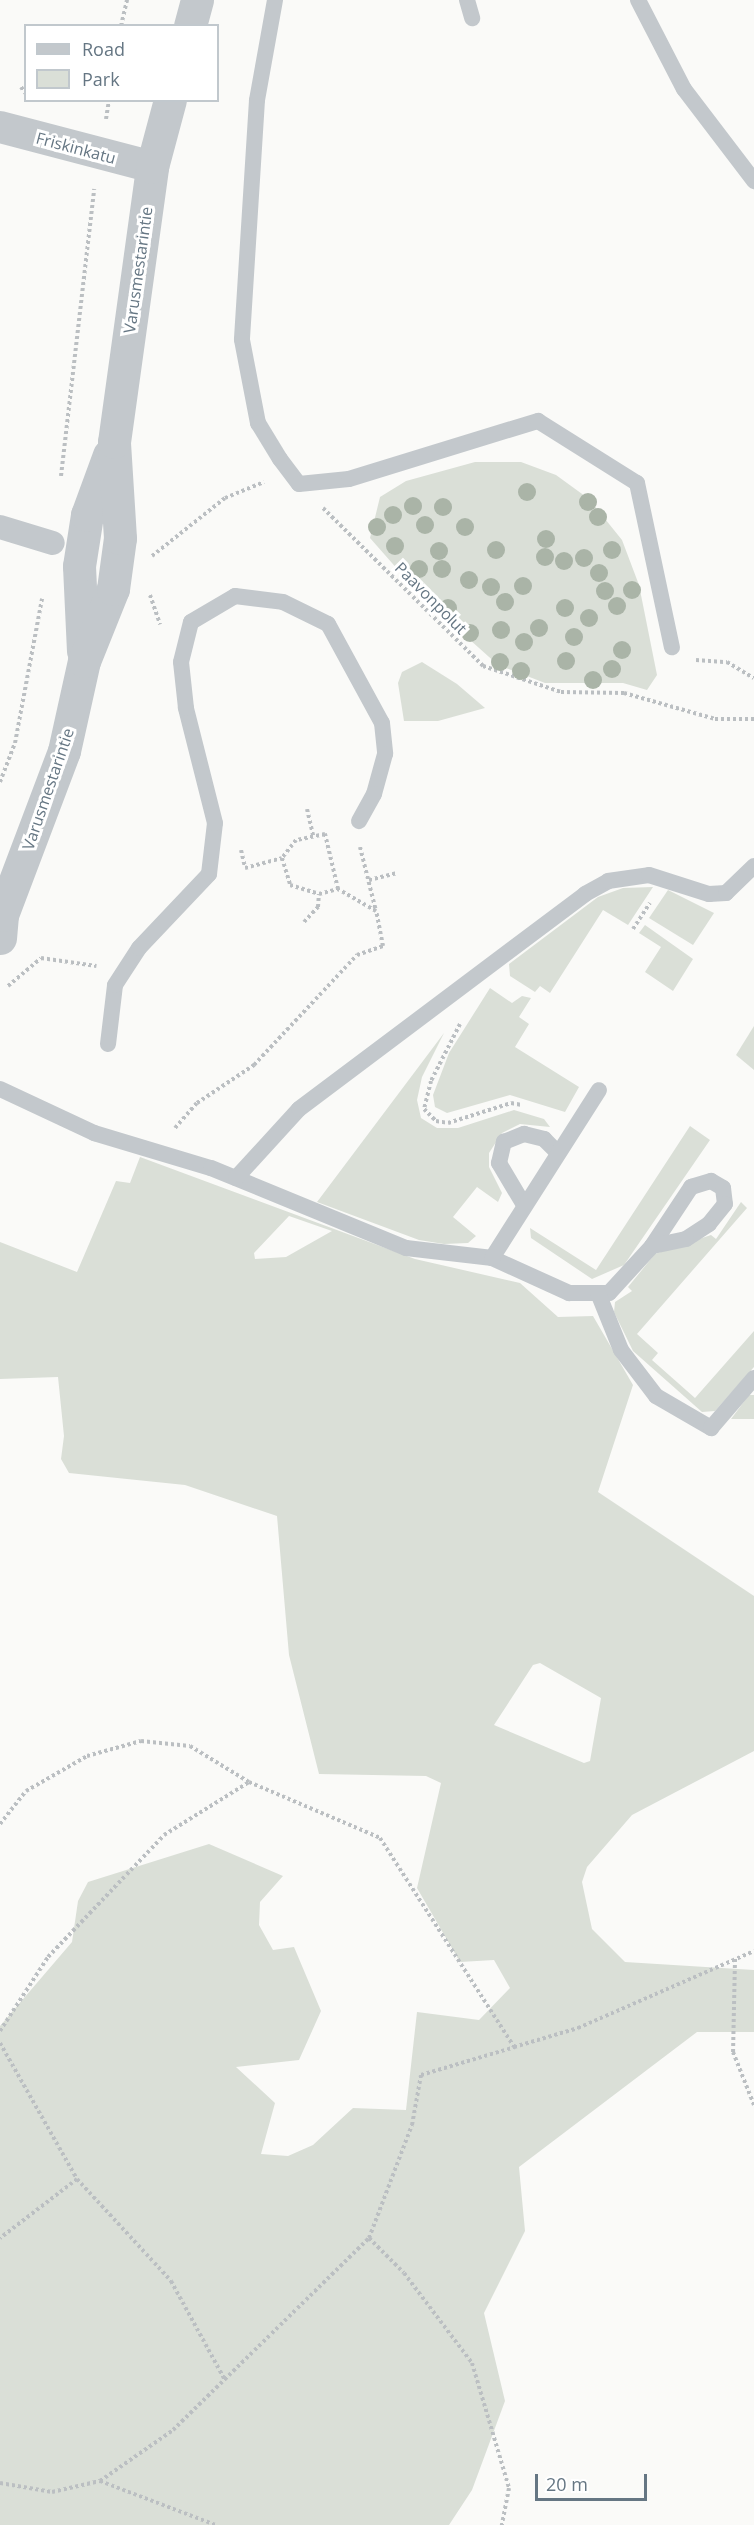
<!DOCTYPE html>
<style>
body{margin:0}
#map{position:relative;width:754px;height:2525px;overflow:hidden;background:#fafaf8;font-family:"Open Sans",sans-serif}
div>[style]{position:absolute}
[style*='--x']{left:calc(var(--x)*1px);top:calc(var(--y)*1px);width:calc(var(--w)*1px);rotate:calc(var(--a)*1deg)}
.green>*{inset:0;background:#dadfd7}
.path>*{height:4px;margin-top:-2px;transform-origin:0;background:repeating-linear-gradient(90deg,#bbbfc2 0 3px,transparent 0 6px)}
.service>*{height:16px;margin:-8px;padding:0 8px;transform-origin:8px;border-radius:8px;background:#c3c8cc}
.pedestrian>*{height:24px;margin:-12px;padding:0 12px;transform-origin:12px;border-radius:12px;background:#c3c8cc}
.minor>*{height:32px;margin:-16px;padding:0 16px;transform-origin:16px;border-radius:16px;background:#c3c8cc}
.tertiary>*{height:33px;margin:-16.5px;padding:0 16.5px;transform-origin:16.5px;border-radius:16.5px;background:#c3c8cc}
.trees>*{width:18px;height:18px;margin:-9px;border-radius:50%;background:#aab4a7}
span{translate:-50% -50%;white-space:nowrap;text-align:center;line-height:1.15;-webkit-text-stroke:6px #fff;paint-order:stroke}
.street-label{font-size:16px;color:#657683}
.legend{position:absolute;left:24px;top:24px;width:195px;height:78px;box-sizing:border-box;background:#fff;border:2px solid #c1c8cd;margin:0;padding:8px 10px;list-style:none;font-size:18px;color:#657683}
.legend li{display:flex;align-items:center;gap:12px;height:30px}
.legend b{width:30px;border:2px solid #c1c8cd}
.scale{position:absolute;left:535px;top:2474px;width:112px;height:27px;box-sizing:border-box;border:3px solid #657683;border-top:0;padding-left:8px;font-size:18px;line-height:21px;white-space:nowrap;color:#657683;-webkit-text-stroke:4px #fff;paint-order:stroke}
</style>
<div id="map">
<div class="green">
<i style="clip-path:polygon(475px 462px,521px 462px,556px 475px,589px 499px,622px 540px,639px 585px,657px 675px,647px 690px,623px 683px,545px 683px,498px 665px,421px 596px,370px 538px,380px 497px,406px 481px)"></i>
<i style="clip-path:polygon(422px 662px,457px 684px,485px 708px,438px 721px,404px 721px,398px 683px,402px 672px)"></i>
<i style="clip-path:polygon(653px 887px,628px 925px,603px 910px,550px 993px,540px 986px,535px 992px,510px 976px,509px 964px,598px 897px,623px 888px)"></i>
<i style="clip-path:polygon(668px 890px,714px 913px,693px 945px,649px 918px)"></i>
<i style="clip-path:polygon(645px 925px,693px 959px,673px 991px,645px 972px,661px 947px,639px 933px)"></i>
<i style="clip-path:polygon(490px 988px,512px 1003px,522px 996px,531px 998px,519px 1017px,529px 1024px,515px 1047px,579px 1087px,565px 1112px,510px 1095px,447px 1113px,435px 1107px,433px 1095px,449px 1053px)"></i>
<i style="clip-path:polygon(754px 1026px,754px 1070px,736px 1055px)"></i>
<i style="clip-path:polygon(444px 1033px,422px 1077px,417px 1100px,421px 1118px,437px 1128px,458px 1128px,514px 1110px,544px 1119px,550px 1127px,520px 1124px,502px 1133px,489px 1153px,489px 1167px,502px 1193px,498px 1202px,477px 1187px,453px 1217px,476px 1236px,468px 1243px,444px 1244px,419px 1240px,317px 1202px)"></i>
<i style="clip-path:polygon(690px 1126px,710px 1140px,624px 1265px,592px 1279px,531px 1238px,530px 1228px,596px 1270px)"></i>
<i style="clip-path:polygon(evenodd,140px 1157px,415px 1259px,520px 1283px,558px 1317px,593px 1316px,633px 1385px,598px 1492px,754px 1596px,754px 1751px,632px 1815px,587px 1867px,582px 1882px,592px 1929px,625px 1962px,754px 1970px,754px 2032px,697px 2032px,519px 2167px,525px 2231px,484px 2313px,505px 2401px,472px 2490px,449px 2525px,0 2525px,0 2026px,72px 1942px,78px 1901px,88px 1882px,209px 1844px,283px 1876px,260px 1902px,259px 1925px,273px 1950px,294px 1947px,321px 2011px,299px 2060px,236px 2067px,275px 2103px,261px 2154px,288px 2156px,313px 2145px,353px 2108px,406px 2110px,417px 2012px,479px 2020px,510px 1988px,494px 1960px,460px 1962px,417px 1888px,441px 1783px,426px 1776px,319px 1774px,289px 1655px,277px 1516px,185px 1485px,69px 1473px,61px 1459px,64px 1436px,58px 1377px,0 1379px,0 1242px,77px 1272px,116px 1181px,130px 1183px,140px 1157px,289px 1216px,332px 1231px,286px 1257px,255px 1259px,254px 1253px,289px 1216px,140px 1157px,540px 1663px,601px 1698px,590px 1761px,584px 1763px,494px 1725px,533px 1665px,540px 1663px)"></i>
<i style="clip-path:polygon(741px 1202px,747px 1208px,637px 1334px,658px 1353px,652px 1360px,695px 1398px,754px 1331px,754px 1367px,715px 1411px,702px 1412px,633px 1351px,614px 1312px,615px 1302px,632px 1291px,628px 1287px,655px 1254px,711px 1235px,716px 1239px)"></i>
<i style="clip-path:polygon(749px 1395px,754px 1395px,754px 1419px,731px 1419px)"></i>
</div>
<div class="path">
<i style="--x:121;--y:26;--w:27;--a:-77"></i>
<i style="--x:21;--y:87;--w:9;--a:54"></i>
<i style="--x:106;--y:119;--w:19;--a:-81"></i>
<i style="--x:61;--y:476;--w:289;--a:-83.4"></i>
<i style="--x:323;--y:508;--w:225;--a:44.6"></i>
<i style="--x:483;--y:666;--w:82;--a:18.4"></i>
<i style="--x:561;--y:692;--w:63;--a:0.9"></i>
<i style="--x:624;--y:693;--w:95;--a:15.9"></i>
<i style="--x:715;--y:719;--w:39;--a:0"></i>
<i style="--x:152;--y:556;--w:93;--a:-38.5"></i>
<i style="--x:225;--y:498;--w:42;--a:-22.3"></i>
<i style="--x:150;--y:595;--w:31;--a:71"></i>
<i style="--x:696;--y:660;--w:31;--a:4"></i>
<i style="--x:727;--y:662;--w:31;--a:31"></i>
<i style="--x:0;--y:782;--w:42;--a:-69"></i>
<i style="--x:15;--y:743;--w:147;--a:-79.4"></i>
<i style="--x:307;--y:809;--w:28;--a:77"></i>
<i style="--x:360;--y:847;--w:66;--a:76"></i>
<i style="--x:241;--y:850;--w:18;--a:77"></i>
<i style="--x:245;--y:868;--w:38;--a:-15"></i>
<i style="--x:369;--y:880;--w:29;--a:-14"></i>
<i style="--x:304;--y:922;--w:21;--a:-47"></i>
<i style="--x:318;--y:907;--w:13;--a:-86"></i>
<i style="--x:633;--y:929;--w:31;--a:-57"></i>
<i style="--x:8;--y:986;--w:43;--a:-40.3"></i>
<i style="--x:41;--y:958;--w:56;--a:8.3"></i>
<i style="--x:460;--y:1024;--w:64;--a:117"></i>
<i style="--x:431;--y:1081;--w:29;--a:104"></i>
<i style="--x:424;--y:1109;--w:17;--a:45"></i>
<i style="--x:436;--y:1121;--w:12;--a:9"></i>
<i style="--x:448;--y:1123;--w:66;--a:-17.6"></i>
<i style="--x:511;--y:1103;--w:11;--a:10"></i>
<i style="--x:175;--y:1128;--w:33;--a:-49"></i>
<i style="--x:197;--y:1103;--w:69;--a:-33.7"></i>
<i style="--x:254;--y:1065;--w:151;--a:-46.9"></i>
<i style="--x:357;--y:955;--w:28;--a:-19"></i>
<i style="--x:383;--y:946;--w:36;--a:-101"></i>
<i style="--x:376;--y:911;--w:44;--a:-149.9"></i>
<i style="--x:338;--y:889;--w:57;--a:-103.3"></i>
<i style="--x:325;--y:834;--w:30;--a:168"></i>
<i style="--x:296;--y:840;--w:23;--a:128"></i>
<i style="--x:282;--y:858;--w:28;--a:73"></i>
<i style="--x:290;--y:885;--w:30;--a:17"></i>
<i style="--x:319;--y:894;--w:20;--a:-15"></i>
<i style="--x:0;--y:1824;--w:42;--a:-51.8"></i>
<i style="--x:26;--y:1791;--w:70;--a:-29.8"></i>
<i style="--x:87;--y:1756;--w:56;--a:-15.5"></i>
<i style="--x:141;--y:1741;--w:49;--a:5.8"></i>
<i style="--x:190;--y:1746;--w:69;--a:31.4"></i>
<i style="--x:249;--y:1782;--w:142;--a:23.1"></i>
<i style="--x:380;--y:1838;--w:248;--a:57.3"></i>
<i style="--x:514;--y:2047;--w:67;--a:-16.5"></i>
<i style="--x:578;--y:2028;--w:192;--a:-23.6"></i>
<i style="--x:735;--y:1959;--w:93;--a:91.2"></i>
<i style="--x:733;--y:2052;--w:57;--a:68.4"></i>
<i style="--x:0;--y:2031;--w:88;--a:-57"></i>
<i style="--x:48;--y:1957;--w:168;--a:-46.4"></i>
<i style="--x:164;--y:1835;--w:100;--a:-31.9"></i>
<i style="--x:0;--y:2043;--w:156;--a:60.5"></i>
<i style="--x:77;--y:2179;--w:97;--a:142.5"></i>
<i style="--x:77;--y:2179;--w:139;--a:47.3"></i>
<i style="--x:171;--y:2281;--w:113;--a:61.4"></i>
<i style="--x:369;--y:2238;--w:121;--a:-69.2"></i>
<i style="--x:412;--y:2125;--w:51;--a:-79.8"></i>
<i style="--x:421;--y:2075;--w:98;--a:-16.6"></i>
<i style="--x:100;--y:2481;--w:124;--a:20.8"></i>
<i style="--x:0;--y:2483;--w:53;--a:9.8"></i>
<i style="--x:52;--y:2492;--w:49;--a:-12.9"></i>
<i style="--x:100;--y:2481;--w:89;--a:-34.9"></i>
<i style="--x:173;--y:2430;--w:274;--a:-44.4"></i>
<i style="--x:369;--y:2238;--w:49;--a:45"></i>
<i style="--x:404;--y:2273;--w:113;--a:52.9"></i>
<i style="--x:472;--y:2363;--w:130;--a:73.5"></i>
<i style="--x:509;--y:2488;--w:38;--a:101"></i>
</div>
<div class="service">
<i style="--x:275;--y:0;--w:102;--a:100.2"></i>
<i style="--x:257;--y:100;--w:240;--a:93.6"></i>
<i style="--x:242;--y:340;--w:85;--a:79.1"></i>
<i style="--x:258;--y:423;--w:42;--a:58.6"></i>
<i style="--x:280;--y:459;--w:31;--a:53"></i>
<i style="--x:299;--y:484;--w:50;--a:-5.7"></i>
<i style="--x:349;--y:479;--w:198;--a:-17.1"></i>
<i style="--x:538;--y:421;--w:117;--a:32.1"></i>
<i style="--x:637;--y:483;--w:168;--a:78"></i>
<i style="--x:467;--y:0;--w:19;--a:74"></i>
<i style="--x:638;--y:0;--w:100;--a:62.7"></i>
<i style="--x:684;--y:89;--w:116;--a:52.7"></i>
<i style="--x:108;--y:1044;--w:59;--a:-83.2"></i>
<i style="--x:115;--y:985;--w:44;--a:-57"></i>
<i style="--x:139;--y:948;--w:102;--a:-46.6"></i>
<i style="--x:209;--y:874;--w:51;--a:-83.3"></i>
<i style="--x:215;--y:823;--w:119;--a:-104.2"></i>
<i style="--x:186;--y:708;--w:46;--a:-96.2"></i>
<i style="--x:181;--y:662;--w:41;--a:-76"></i>
<i style="--x:191;--y:622;--w:51;--a:-30.6"></i>
<i style="--x:235;--y:596;--w:48;--a:7.1"></i>
<i style="--x:283;--y:602;--w:50;--a:26.1"></i>
<i style="--x:328;--y:624;--w:113;--a:61.4"></i>
<i style="--x:382;--y:723;--w:31;--a:84"></i>
<i style="--x:385;--y:754;--w:41;--a:105.4"></i>
<i style="--x:374;--y:794;--w:31;--a:119"></i>
<i style="--x:0;--y:1089;--w:104;--a:25.1"></i>
<i style="--x:94;--y:1133;--w:122;--a:16.7"></i>
<i style="--x:211;--y:1168;--w:211;--a:22.3"></i>
<i style="--x:406;--y:1248;--w:87;--a:6.6"></i>
<i style="--x:492;--y:1258;--w:85;--a:24.4"></i>
<i style="--x:569;--y:1293;--w:40;--a:0"></i>
<i style="--x:609;--y:1293;--w:64;--a:-47.5"></i>
<i style="--x:652;--y:1246;--w:71;--a:-56.5"></i>
<i style="--x:691;--y:1187;--w:21;--a:-17"></i>
<i style="--x:711;--y:1181;--w:14;--a:30"></i>
<i style="--x:723;--y:1188;--w:16;--a:83"></i>
<i style="--x:725;--y:1204;--w:26;--a:129"></i>
<i style="--x:709;--y:1224;--w:27;--a:147"></i>
<i style="--x:686;--y:1239;--w:35;--a:168"></i>
<i style="--x:236;--y:1178;--w:93;--a:-47.6"></i>
<i style="--x:299;--y:1109;--w:358;--a:-36.9"></i>
<i style="--x:585;--y:894;--w:26;--a:-29"></i>
<i style="--x:608;--y:881;--w:41;--a:-8.3"></i>
<i style="--x:649;--y:875;--w:63;--a:17.6"></i>
<i style="--x:709;--y:894;--w:17;--a:-3"></i>
<i style="--x:726;--y:893;--w:39;--a:-44"></i>
<i style="--x:524;--y:1205;--w:49;--a:-120.8"></i>
<i style="--x:499;--y:1163;--w:22;--a:-77"></i>
<i style="--x:504;--y:1142;--w:22;--a:-22"></i>
<i style="--x:524;--y:1134;--w:21;--a:14"></i>
<i style="--x:544;--y:1139;--w:20;--a:45"></i>
<i style="--x:492;--y:1258;--w:199;--a:-57.5"></i>
<i style="--x:598;--y:1293;--w:61;--a:68"></i>
<i style="--x:621;--y:1350;--w:58;--a:52.7"></i>
<i style="--x:656;--y:1396;--w:64;--a:30.2"></i>
<i style="--x:711;--y:1428;--w:66;--a:-49.3"></i>
</div>
<div class="pedestrian">
<i style="--x:0;--y:527;--w:55;--a:16.8"></i>
</div>
<div class="minor">
<i style="--x:0;--y:127;--w:157;--a:14.7"></i>
</div>
<div class="tertiary">
<i style="--x:190;--y:26;--w:27;--a:-75"></i>
<i style="--x:83;--y:651;--w:85;--a:-92.7"></i>
<i style="--x:79;--y:566;--w:52;--a:-81.1"></i>
<i style="--x:87;--y:515;--w:64;--a:-69.9"></i>
<i style="--x:0;--y:938;--w:23;--a:-85"></i>
<i style="--x:2;--y:915;--w:175;--a:-69.3"></i>
<i style="--x:64;--y:751;--w:92;--a:-77.5"></i>
<i style="--x:84;--y:661;--w:78;--a:-68.1"></i>
<i style="--x:113;--y:589;--w:51;--a:-82.2"></i>
<i style="--x:120;--y:538;--w:96;--a:-93.6"></i>
<i style="--x:114;--y:442;--w:278;--a:-82.1"></i>
<i style="--x:152;--y:167;--w:69;--a:-75"></i>
</div>
<div class="trees">
<i style="left:527px;top:492px"></i>
<i style="left:588px;top:502px"></i>
<i style="left:413px;top:506px"></i>
<i style="left:443px;top:507px"></i>
<i style="left:393px;top:515px"></i>
<i style="left:598px;top:517px"></i>
<i style="left:425px;top:525px"></i>
<i style="left:377px;top:527px"></i>
<i style="left:465px;top:527px"></i>
<i style="left:546px;top:539px"></i>
<i style="left:395px;top:546px"></i>
<i style="left:496px;top:550px"></i>
<i style="left:612px;top:550px"></i>
<i style="left:439px;top:551px"></i>
<i style="left:545px;top:557px"></i>
<i style="left:584px;top:558px"></i>
<i style="left:564px;top:561px"></i>
<i style="left:419px;top:569px"></i>
<i style="left:442px;top:569px"></i>
<i style="left:599px;top:573px"></i>
<i style="left:469px;top:580px"></i>
<i style="left:523px;top:586px"></i>
<i style="left:491px;top:587px"></i>
<i style="left:632px;top:590px"></i>
<i style="left:605px;top:591px"></i>
<i style="left:505px;top:602px"></i>
<i style="left:617px;top:606px"></i>
<i style="left:448px;top:608px"></i>
<i style="left:565px;top:608px"></i>
<i style="left:589px;top:618px"></i>
<i style="left:539px;top:628px"></i>
<i style="left:501px;top:630px"></i>
<i style="left:470px;top:633px"></i>
<i style="left:574px;top:637px"></i>
<i style="left:524px;top:642px"></i>
<i style="left:622px;top:650px"></i>
<i style="left:566px;top:661px"></i>
<i style="left:500px;top:662px"></i>
<i style="left:612px;top:669px"></i>
<i style="left:521px;top:671px"></i>
<i style="left:593px;top:680px"></i>
</div>
<div class="street-label">
<span style="left:76px;top:148px;rotate:15deg">Friskinkatu</span>
<span style="left:138px;top:270px;rotate:-82deg">Varusmestarintie</span>
<span style="left:431px;top:598px;rotate:45deg">Paavonpolut</span>
<span style="left:48px;top:789px;rotate:-71deg">Varusmestarintie</span>
</div>
<ul class="legend">
<li><b style="height:8px;background:#c3c8cc"></b>Road</li>
<li><b style="height:16px;background:#dadfd7"></b>Park</li>
</ul>
<div class="scale">20 m</div>
</div>
